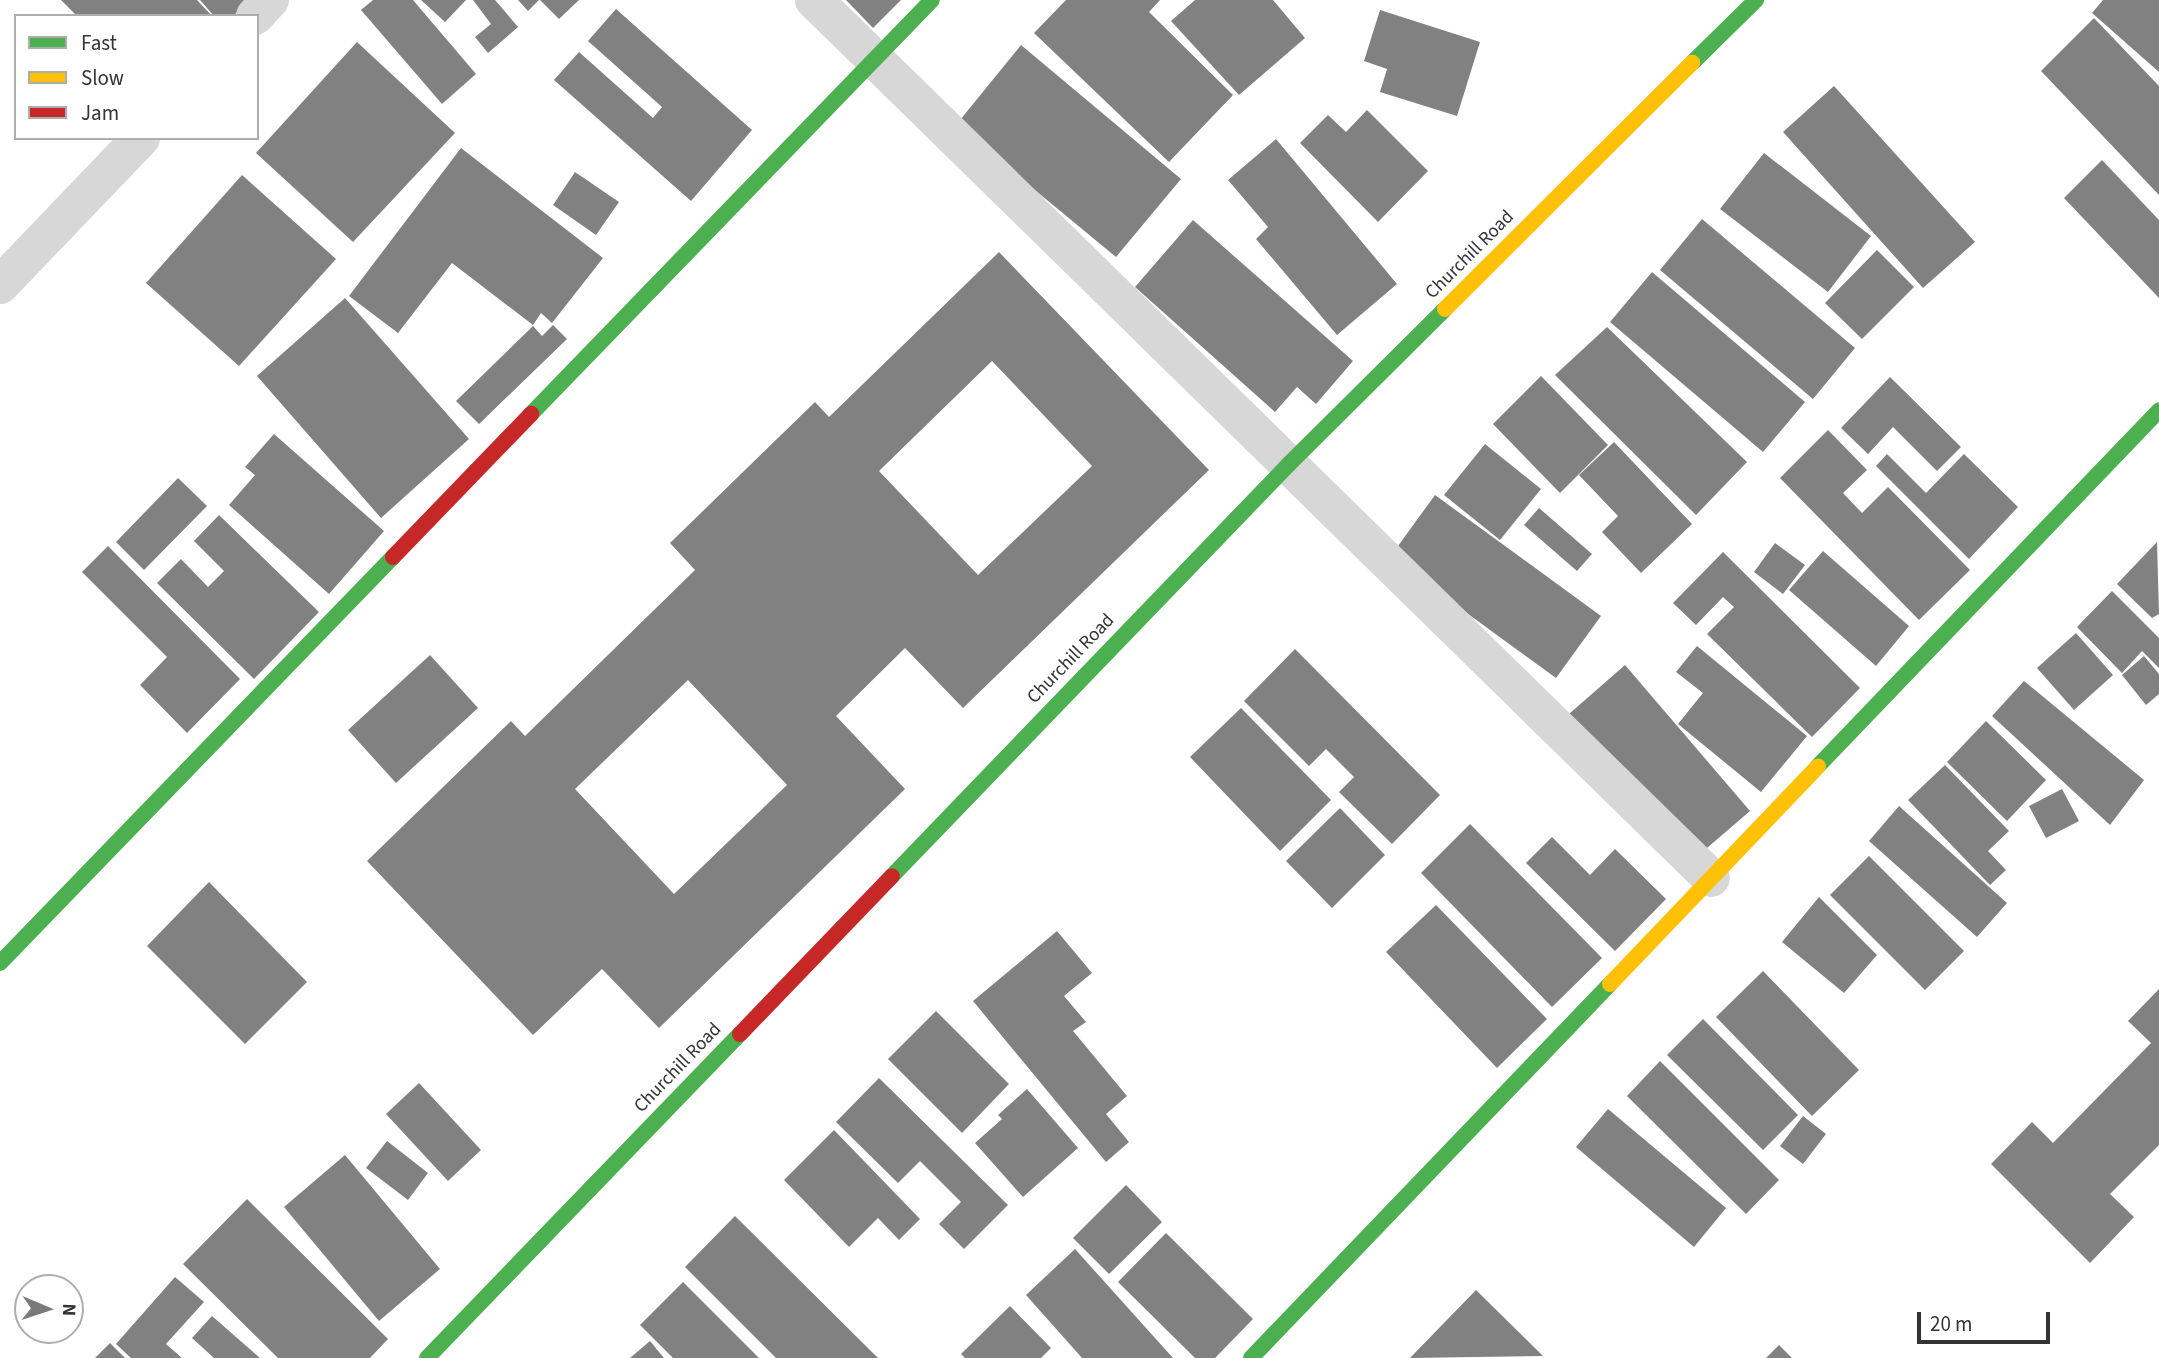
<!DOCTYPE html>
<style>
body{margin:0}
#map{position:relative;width:2159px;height:1358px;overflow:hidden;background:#fff;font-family:"Source Sans 3",sans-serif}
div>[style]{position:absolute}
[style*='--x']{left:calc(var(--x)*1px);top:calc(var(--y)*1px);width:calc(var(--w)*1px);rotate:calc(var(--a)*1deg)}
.building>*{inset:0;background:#818181}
.street>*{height:38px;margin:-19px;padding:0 19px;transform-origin:19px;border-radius:19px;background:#d7d7d7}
.fast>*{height:16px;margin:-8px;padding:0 8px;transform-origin:8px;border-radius:8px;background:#4caf50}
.slow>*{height:16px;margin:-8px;padding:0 8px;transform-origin:8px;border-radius:8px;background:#ffc107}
.jam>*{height:16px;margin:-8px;padding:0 8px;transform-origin:8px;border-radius:8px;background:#c62828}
span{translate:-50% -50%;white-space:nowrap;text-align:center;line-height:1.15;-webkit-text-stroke:7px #fff;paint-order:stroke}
.street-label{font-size:19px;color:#333}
.legend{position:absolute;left:14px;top:14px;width:245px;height:126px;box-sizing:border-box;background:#fff;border:2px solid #adadad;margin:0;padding:9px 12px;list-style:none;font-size:21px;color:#333}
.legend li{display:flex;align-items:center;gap:14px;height:35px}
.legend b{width:35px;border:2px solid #adadad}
.north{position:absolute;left:14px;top:1274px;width:70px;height:70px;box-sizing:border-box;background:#fff;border:2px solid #adadad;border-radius:50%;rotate:92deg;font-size:19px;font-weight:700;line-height:28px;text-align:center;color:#333}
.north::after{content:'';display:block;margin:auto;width:24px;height:32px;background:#7a7a7a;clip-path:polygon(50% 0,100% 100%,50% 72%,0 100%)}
.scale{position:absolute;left:1917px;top:1312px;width:133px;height:32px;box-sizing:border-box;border:4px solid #333;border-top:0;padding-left:9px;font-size:21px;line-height:24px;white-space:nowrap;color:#333;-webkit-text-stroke:5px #fff;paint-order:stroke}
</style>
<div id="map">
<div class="building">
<i style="clip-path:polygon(61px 0,197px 0,212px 16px,77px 16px)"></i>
<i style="clip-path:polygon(200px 0,250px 0,233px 16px,214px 16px)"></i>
<i style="clip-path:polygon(373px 0,413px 0,476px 74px,442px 104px,361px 10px)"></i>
<i style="clip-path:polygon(421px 0,466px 0,445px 22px)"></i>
<i style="clip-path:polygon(473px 0,495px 0,518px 27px,488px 53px,475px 37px,491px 24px)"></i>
<i style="clip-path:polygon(518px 0,539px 0,528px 11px)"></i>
<i style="clip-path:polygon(540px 0,579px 0,559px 19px)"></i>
<i style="clip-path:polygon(846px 0,901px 0,873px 28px)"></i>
<i style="clip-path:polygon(1066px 0,1160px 0,1149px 12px,1233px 95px,1169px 162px,1034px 33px)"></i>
<i style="clip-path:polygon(1195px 0,1273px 0,1305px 38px,1239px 95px,1171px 21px)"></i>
<i style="clip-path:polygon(2103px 0,2159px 0,2159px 72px,2092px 13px)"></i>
<i style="clip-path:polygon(616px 9px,752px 130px,691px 201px,554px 80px,579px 52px,653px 118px,662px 107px,588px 41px)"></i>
<i style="clip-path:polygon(1380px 10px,1480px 42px,1457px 116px,1380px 92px,1387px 69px,1364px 61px)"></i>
<i style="clip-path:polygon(2094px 18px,2159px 86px,2159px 195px,2041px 71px)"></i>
<i style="clip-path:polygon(357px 42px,455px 133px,353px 242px,256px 153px)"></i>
<i style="clip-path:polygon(1021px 45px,1181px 179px,1116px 257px,956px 125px)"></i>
<i style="clip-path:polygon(1834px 86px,1975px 242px,1923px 288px,1783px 132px)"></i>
<i style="clip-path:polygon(1367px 110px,1428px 171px,1378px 222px,1300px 143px,1328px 115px,1346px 132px)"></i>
<i style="clip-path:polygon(1276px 139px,1397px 284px,1337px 335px,1256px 239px,1268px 227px,1228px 180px)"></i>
<i style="clip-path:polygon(461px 148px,603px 258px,552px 323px,541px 313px,533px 325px,452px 263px,398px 333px,349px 296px)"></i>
<i style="clip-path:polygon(1764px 153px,1871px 236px,1828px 292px,1720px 209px)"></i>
<i style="clip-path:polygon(2102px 160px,2159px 220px,2159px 298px,2064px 198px)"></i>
<i style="clip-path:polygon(575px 172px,619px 202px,596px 235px,553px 205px)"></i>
<i style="clip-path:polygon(242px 175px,336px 259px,239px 366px,146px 283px)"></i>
<i style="clip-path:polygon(1702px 219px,1855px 348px,1813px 399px,1660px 270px)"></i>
<i style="clip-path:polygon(1193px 220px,1353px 361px,1316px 404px,1297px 387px,1275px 412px,1135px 287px)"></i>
<i style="clip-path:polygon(1877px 250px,1914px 287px,1862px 339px,1825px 303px)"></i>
<i style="clip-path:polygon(evenodd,999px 252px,1209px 470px,963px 708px,905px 648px,836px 716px,905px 789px,659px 1028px,602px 969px,533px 1035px,367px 861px,511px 721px,525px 736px,695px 570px,670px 543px,815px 402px,829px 417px,999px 252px,992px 361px,1092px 466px,978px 575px,879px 471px,992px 361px,999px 252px,688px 680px,787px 785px,674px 894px,575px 789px,688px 680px)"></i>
<i style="clip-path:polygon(1652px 272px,1805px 402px,1763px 452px,1610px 322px)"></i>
<i style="clip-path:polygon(345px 298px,469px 439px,381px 518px,257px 376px)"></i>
<i style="clip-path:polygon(553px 325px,567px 339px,479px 424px,456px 401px,533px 326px,542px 336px)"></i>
<i style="clip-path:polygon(1607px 327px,1747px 462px,1696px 515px,1555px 375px)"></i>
<i style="clip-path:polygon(1541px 376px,1608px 445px,1560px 493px,1493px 424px)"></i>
<i style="clip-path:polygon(1890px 377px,1961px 447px,1937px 471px,1893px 427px,1868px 454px,1841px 428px)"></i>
<i style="clip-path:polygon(1828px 430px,1867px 470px,1843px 493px,1862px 513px,1888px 487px,1970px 570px,1919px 620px,1780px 478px)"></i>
<i style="clip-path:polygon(274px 434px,384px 531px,329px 594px,229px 505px,255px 475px,245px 467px)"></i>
<i style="clip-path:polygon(1614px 442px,1692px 524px,1641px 573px,1602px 532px,1618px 516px,1579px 475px)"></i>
<i style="clip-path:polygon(1485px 444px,1541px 489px,1500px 540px,1444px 495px)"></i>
<i style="clip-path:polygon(1887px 454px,1926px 493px,1964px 454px,2018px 507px,1969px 559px,1876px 466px)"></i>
<i style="clip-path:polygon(178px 478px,207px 506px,144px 570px,116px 542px)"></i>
<i style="clip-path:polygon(1435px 495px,1601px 616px,1556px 678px,1390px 557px)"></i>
<i style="clip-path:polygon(1539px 508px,1592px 554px,1577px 571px,1524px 525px)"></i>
<i style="clip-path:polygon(219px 515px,319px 612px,254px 679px,157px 583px,181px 559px,208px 587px,224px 571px,194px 541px)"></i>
<i style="clip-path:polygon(2157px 542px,2159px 614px,2152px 618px,2117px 584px)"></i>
<i style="clip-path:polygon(1775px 543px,1805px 565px,1783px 594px,1754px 572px)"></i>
<i style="clip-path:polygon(108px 546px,240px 679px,187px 733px,140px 685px,167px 657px,82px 572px)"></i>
<i style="clip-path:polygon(1823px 551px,1909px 626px,1876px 666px,1789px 590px)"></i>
<i style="clip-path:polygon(1723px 552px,1860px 688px,1812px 737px,1707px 634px,1734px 607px,1723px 597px,1696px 625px,1673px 603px)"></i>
<i style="clip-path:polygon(2112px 591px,2159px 638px,2159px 668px,2142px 651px,2122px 673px,2077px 627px)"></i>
<i style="clip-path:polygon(2076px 633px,2113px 675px,2074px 710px,2037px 668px)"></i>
<i style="clip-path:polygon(1697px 646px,1807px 736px,1761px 792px,1678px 724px,1703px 693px,1676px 672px)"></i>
<i style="clip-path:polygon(1295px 649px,1440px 795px,1392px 844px,1339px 792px,1354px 777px,1326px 749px,1309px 766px,1244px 701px)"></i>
<i style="clip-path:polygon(430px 655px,478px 708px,396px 783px,348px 730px)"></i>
<i style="clip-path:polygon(2144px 656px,2159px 674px,2159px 694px,2146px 705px,2122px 675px)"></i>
<i style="clip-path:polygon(1625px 665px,1750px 811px,1693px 860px,1569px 714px)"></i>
<i style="clip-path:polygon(2024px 681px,2144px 780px,2110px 825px,1992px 716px)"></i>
<i style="clip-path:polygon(1241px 708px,1331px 800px,1280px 851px,1190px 757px)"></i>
<i style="clip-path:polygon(1986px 721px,2046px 780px,2007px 821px,1947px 762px)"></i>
<i style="clip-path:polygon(1945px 765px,2009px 831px,1988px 851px,2006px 870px,1990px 885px,1908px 800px)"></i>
<i style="clip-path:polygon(2062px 789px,2079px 821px,2046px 838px,2029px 806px)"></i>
<i style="clip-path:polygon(1899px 806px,2007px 903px,1977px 937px,1869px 841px)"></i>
<i style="clip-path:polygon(1340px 808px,1385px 855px,1332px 908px,1286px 861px)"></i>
<i style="clip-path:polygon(1470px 824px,1602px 958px,1552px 1007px,1421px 873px)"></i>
<i style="clip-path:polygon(1552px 837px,1590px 875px,1615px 849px,1666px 899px,1615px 951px,1526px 863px)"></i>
<i style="clip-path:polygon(1869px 856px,1964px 951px,1925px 990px,1830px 895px)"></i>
<i style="clip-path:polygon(209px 882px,307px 982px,245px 1044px,147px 946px)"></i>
<i style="clip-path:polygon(1819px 897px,1877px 955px,1844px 993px,1782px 942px)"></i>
<i style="clip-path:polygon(1436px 905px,1547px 1019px,1497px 1068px,1386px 952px)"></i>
<i style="clip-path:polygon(1057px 931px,1092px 973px,1064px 996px,1086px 1022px,1073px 1031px,1127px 1096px,1106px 1114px,1129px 1142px,1106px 1162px,973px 1001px)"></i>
<i style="clip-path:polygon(1763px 971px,1859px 1070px,1812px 1116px,1716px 1017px)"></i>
<i style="clip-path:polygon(2159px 989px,2159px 1145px,2110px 1194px,2134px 1217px,2090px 1263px,1991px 1164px,2032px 1122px,2053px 1143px,2151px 1043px,2128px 1021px)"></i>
<i style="clip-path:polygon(936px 1011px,1009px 1084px,962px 1133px,888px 1059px)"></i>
<i style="clip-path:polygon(1703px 1019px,1798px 1115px,1763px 1150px,1667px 1055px)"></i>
<i style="clip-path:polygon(1660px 1061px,1779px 1180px,1746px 1214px,1627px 1096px)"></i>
<i style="clip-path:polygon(879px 1078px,1008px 1205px,964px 1249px,939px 1224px,961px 1202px,920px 1161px,898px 1183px,836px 1122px)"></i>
<i style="clip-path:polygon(419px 1083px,481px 1150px,448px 1181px,386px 1114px)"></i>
<i style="clip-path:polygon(1027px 1089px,1078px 1148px,1023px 1197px,975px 1143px,1002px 1119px,998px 1115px)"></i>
<i style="clip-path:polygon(1608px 1109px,1726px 1208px,1694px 1247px,1576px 1147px)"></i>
<i style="clip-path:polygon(1803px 1116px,1826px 1134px,1803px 1164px,1780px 1146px)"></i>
<i style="clip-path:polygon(834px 1130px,920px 1219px,899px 1240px,878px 1218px,849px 1247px,784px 1180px)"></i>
<i style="clip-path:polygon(387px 1141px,428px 1173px,408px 1200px,366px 1168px)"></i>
<i style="clip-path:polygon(345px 1155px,440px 1269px,379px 1321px,284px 1207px)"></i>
<i style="clip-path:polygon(1126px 1185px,1162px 1222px,1109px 1274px,1073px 1238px)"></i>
<i style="clip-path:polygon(247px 1199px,388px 1339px,370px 1358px,278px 1358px,183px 1264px)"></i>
<i style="clip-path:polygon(735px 1216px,878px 1358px,776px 1358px,685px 1267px)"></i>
<i style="clip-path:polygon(1166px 1233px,1253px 1319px,1215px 1358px,1195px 1358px,1118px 1282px)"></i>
<i style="clip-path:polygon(1075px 1249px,1173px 1358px,1082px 1358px,1026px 1295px)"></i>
<i style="clip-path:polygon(175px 1277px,204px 1302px,166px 1344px,182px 1358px,131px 1358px,116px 1344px)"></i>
<i style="clip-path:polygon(683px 1282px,759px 1358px,673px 1358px,640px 1325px)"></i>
<i style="clip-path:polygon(1476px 1290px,1543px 1356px,1410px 1358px)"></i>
<i style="clip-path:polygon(1010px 1306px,1051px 1348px,1041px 1358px,965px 1358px,961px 1354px)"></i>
<i style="clip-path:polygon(212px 1316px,260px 1358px,214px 1358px,192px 1338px)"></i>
<i style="clip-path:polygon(650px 1341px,664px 1358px,630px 1358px)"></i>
<i style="clip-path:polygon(110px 1343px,125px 1358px,95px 1358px)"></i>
<i style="clip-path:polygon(1779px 1345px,1792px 1358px,1766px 1358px)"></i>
</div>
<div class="street">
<i style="--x:814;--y:0;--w:1255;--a:44.39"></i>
<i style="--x:255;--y:16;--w:22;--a:-47"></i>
<i style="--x:0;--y:285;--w:204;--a:-46.2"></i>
</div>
<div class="fast">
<i style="--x:1692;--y:63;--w:90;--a:-44.5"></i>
<i style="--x:531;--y:414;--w:576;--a:-45.91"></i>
<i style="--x:1818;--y:766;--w:493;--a:-46.2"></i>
<i style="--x:892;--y:876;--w:572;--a:-46.06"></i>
<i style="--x:1289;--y:464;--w:220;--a:-44.8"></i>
<i style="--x:0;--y:963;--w:565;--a:-45.93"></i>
<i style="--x:427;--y:1358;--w:450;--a:-46"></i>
<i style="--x:1251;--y:1358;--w:518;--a:-46.17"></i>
</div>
<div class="slow">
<i style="--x:1445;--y:309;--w:349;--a:-44.9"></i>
<i style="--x:1610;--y:984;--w:301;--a:-46.3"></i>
</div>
<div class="jam">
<i style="--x:393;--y:557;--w:199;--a:-46"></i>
<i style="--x:740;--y:1034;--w:219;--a:-46.1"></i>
</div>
<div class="street-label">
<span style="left:1470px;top:255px;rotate:-45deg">Churchill Road</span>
<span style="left:1071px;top:659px;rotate:-46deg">Churchill Road</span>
<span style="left:678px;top:1068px;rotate:-46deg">Churchill Road</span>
</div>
<ul class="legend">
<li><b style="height:9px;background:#4caf50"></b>Fast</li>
<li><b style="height:9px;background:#ffc107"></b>Slow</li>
<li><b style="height:9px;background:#c62828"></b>Jam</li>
</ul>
<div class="north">N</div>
<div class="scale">20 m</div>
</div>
